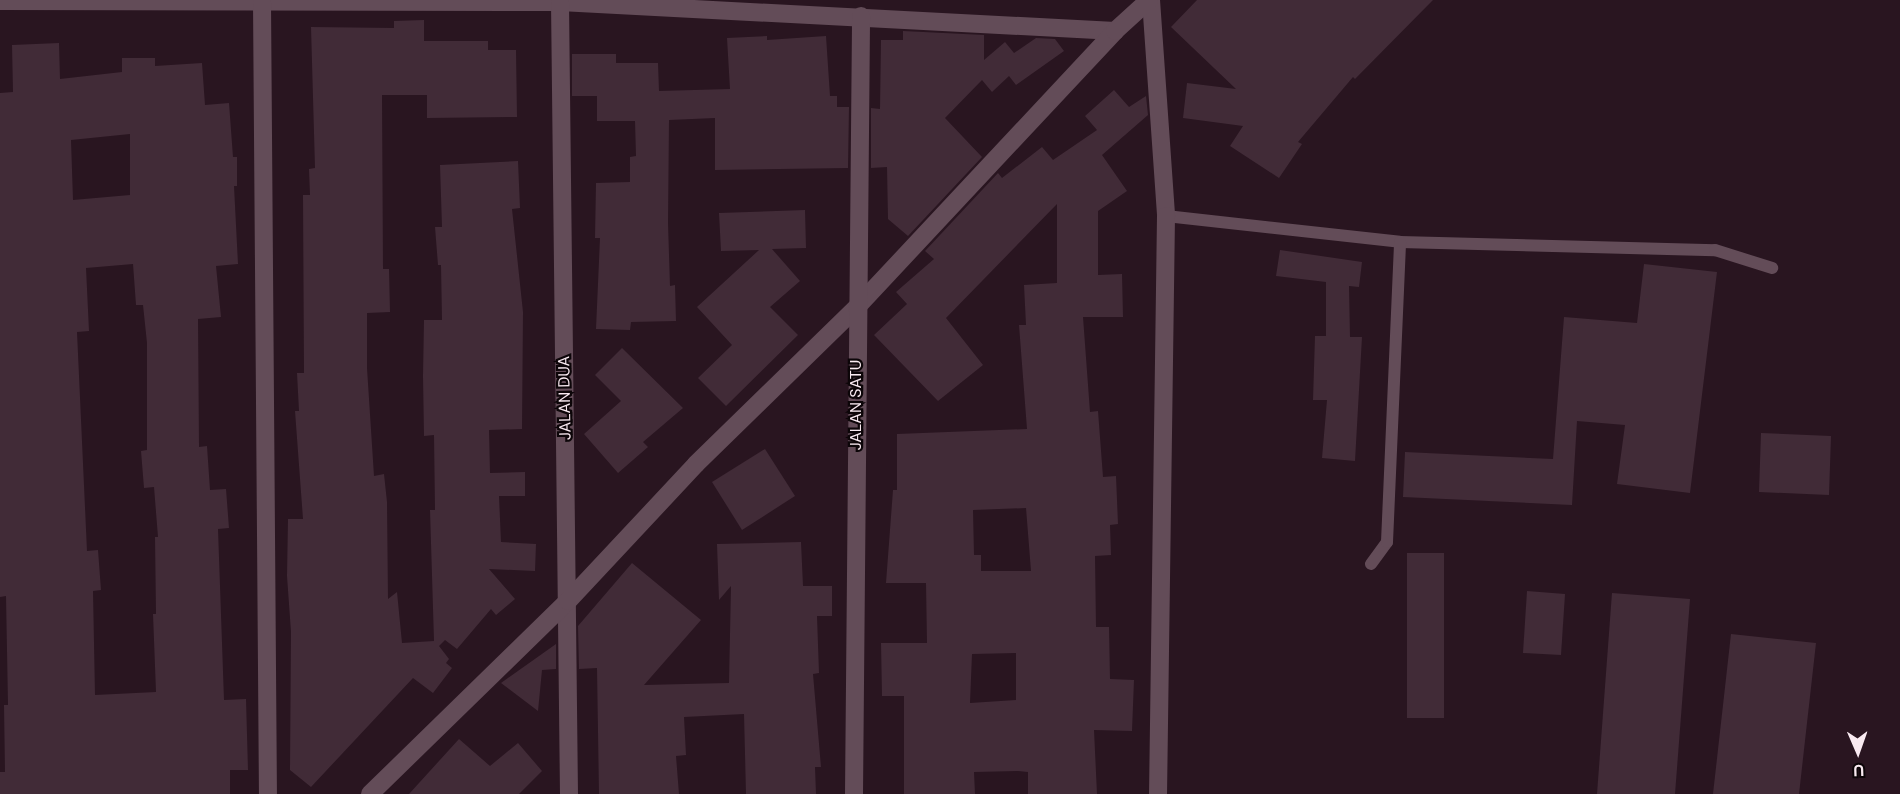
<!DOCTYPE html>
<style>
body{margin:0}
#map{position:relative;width:1900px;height:794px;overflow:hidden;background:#291520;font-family:"DM Sans",sans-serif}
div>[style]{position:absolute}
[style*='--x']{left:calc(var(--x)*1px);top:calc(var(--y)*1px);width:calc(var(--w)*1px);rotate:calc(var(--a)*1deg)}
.building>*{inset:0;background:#412b37}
.lane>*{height:12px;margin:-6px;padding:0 6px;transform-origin:6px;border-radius:6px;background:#634c58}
.street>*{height:18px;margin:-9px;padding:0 9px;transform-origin:9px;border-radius:9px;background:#634c58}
span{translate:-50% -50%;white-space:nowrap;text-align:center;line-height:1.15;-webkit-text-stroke:4.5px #0c0508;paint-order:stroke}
.street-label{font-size:16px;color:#f9eaf1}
.north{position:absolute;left:1828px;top:722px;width:60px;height:60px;-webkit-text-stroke:4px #0c0508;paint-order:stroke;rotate:178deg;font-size:16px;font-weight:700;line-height:24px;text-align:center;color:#f9eaf1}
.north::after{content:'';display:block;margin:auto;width:21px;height:27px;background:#f9eaf1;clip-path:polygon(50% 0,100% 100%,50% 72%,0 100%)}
</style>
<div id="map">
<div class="building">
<i style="clip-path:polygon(1197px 0,1433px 0,1355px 79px,1353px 77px,1298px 142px,1302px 144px,1279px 178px,1230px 146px,1243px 126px,1183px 118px,1187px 83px,1236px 89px,1171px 27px)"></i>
<i style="clip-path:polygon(424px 20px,424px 41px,488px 41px,488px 50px,516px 50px,517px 117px,427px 118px,427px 95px,382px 95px,383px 269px,389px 269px,390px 312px,367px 313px,367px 368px,374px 476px,384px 474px,387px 502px,388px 599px,397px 592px,402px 643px,434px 641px,430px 510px,435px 510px,434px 435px,424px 436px,423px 376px,424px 320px,442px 320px,441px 265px,438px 265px,435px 227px,442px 227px,440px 165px,518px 161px,520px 208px,512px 209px,523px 312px,522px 429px,489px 430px,490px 473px,525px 472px,525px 496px,499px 496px,501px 542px,536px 544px,535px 571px,489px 569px,515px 599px,496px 615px,491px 609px,457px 649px,445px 640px,439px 646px,449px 659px,446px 663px,452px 668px,433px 693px,413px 678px,311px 787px,290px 770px,291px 632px,287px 576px,288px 519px,303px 519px,295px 411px,299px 411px,297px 373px,304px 373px,303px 195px,310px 195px,309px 169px,315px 168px,311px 27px,394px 28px,394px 21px)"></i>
<i style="clip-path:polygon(903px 31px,984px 35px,984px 60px,1005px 42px,1014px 53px,1036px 38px,1055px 39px,1064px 51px,1016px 85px,1009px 76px,992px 92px,982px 80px,945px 118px,982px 157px,908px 236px,888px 219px,887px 167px,871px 168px,871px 108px,880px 109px,881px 40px,903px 40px)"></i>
<i style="clip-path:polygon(767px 36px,767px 40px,826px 36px,830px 96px,837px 96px,837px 107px,849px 107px,848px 168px,715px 170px,715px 118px,669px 120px,668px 223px,670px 286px,675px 285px,676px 321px,631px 322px,630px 330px,596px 329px,600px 238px,595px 238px,596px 183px,630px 182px,630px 157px,636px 156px,635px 121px,597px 121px,597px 96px,572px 96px,572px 54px,616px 54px,616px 63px,658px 63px,659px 91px,730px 89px,727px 38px)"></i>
<i style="clip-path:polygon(evenodd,59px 43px,60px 79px,122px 72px,122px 58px,155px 58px,155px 66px,202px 63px,205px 105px,229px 103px,233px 157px,237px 157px,237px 186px,234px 186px,238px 264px,216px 266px,221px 317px,198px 319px,199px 447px,207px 446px,210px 490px,226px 489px,229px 528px,218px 529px,224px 700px,246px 699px,248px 770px,230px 770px,230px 794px,0 794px,0 772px,5px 772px,4px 705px,8px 705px,6px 596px,0 597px,0 93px,13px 92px,12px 45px,59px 43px,130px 134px,130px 195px,73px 200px,71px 140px,130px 134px,59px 43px,133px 264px,136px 305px,143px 305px,147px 343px,147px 450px,141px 451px,144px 488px,154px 487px,158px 537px,155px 537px,156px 614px,153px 614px,156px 692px,95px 695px,93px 591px,101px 590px,98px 550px,87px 551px,77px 332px,89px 331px,86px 268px,133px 264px)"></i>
<i style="clip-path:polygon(evenodd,1114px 90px,1129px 107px,1146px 96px,1148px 115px,1102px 155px,1127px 191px,1098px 211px,1098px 275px,1122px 274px,1123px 317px,1083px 317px,1090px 412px,1098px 411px,1103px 477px,1116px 476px,1118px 524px,1110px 525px,1111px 555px,1095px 556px,1096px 627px,1109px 627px,1110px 679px,1134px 680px,1132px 731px,1094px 730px,1097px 794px,1028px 794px,1028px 772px,1018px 771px,974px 772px,975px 794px,904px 794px,904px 696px,882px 696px,881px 643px,927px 643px,926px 583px,886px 583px,893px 490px,897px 490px,897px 434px,1027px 429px,1019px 325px,1026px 325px,1024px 285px,1057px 283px,1057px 204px,946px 318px,983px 365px,938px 401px,874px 335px,907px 304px,896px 292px,934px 259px,925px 251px,998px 173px,1002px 178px,1042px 147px,1053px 160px,1097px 130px,1085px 116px,1114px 90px,1026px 508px,1031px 571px,981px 571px,981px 555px,974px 555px,973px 510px,1026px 508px,1114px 90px,1016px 653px,1016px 700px,970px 703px,972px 654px,1016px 653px)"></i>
<i style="clip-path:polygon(805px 210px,806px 248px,772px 249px,800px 281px,770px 307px,798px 335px,726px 406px,698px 378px,732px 345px,697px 307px,759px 250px,721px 251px,719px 213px)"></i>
<i style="clip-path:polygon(1280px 250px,1362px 262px,1359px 287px,1349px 286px,1350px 337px,1362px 337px,1355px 461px,1322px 458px,1327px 400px,1313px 400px,1315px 336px,1326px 336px,1326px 282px,1276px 276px)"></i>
<i style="clip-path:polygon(1644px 264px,1717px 272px,1690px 493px,1617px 484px,1625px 425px,1577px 421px,1572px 505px,1403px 497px,1405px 452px,1553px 459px,1564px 317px,1637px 323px)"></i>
<i style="clip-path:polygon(622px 348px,683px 408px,643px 442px,648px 447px,618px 473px,584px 434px,621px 401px,595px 375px)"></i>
<i style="clip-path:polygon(1761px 433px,1831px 436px,1829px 495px,1759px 492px)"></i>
<i style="clip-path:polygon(765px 449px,795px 496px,742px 530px,712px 482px)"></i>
<i style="clip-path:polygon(801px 542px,803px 586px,832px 586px,832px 616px,817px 616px,819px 673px,813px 674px,821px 767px,815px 767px,816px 794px,746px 794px,744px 714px,684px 717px,686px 755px,676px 756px,679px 794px,599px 794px,597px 668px,579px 669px,578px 626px,632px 563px,701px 620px,644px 685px,729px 683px,731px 586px,719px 600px,717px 544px)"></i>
<i style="clip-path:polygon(1407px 553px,1444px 553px,1444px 718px,1407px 718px)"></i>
<i style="clip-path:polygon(1527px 591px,1565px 594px,1561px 655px,1523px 653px)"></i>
<i style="clip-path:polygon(1612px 593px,1690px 599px,1675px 794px,1597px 794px)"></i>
<i style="clip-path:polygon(1731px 634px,1816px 643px,1799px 794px,1713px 794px)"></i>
<i style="clip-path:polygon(556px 644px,556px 669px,542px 670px,538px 711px,501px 683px)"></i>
<i style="clip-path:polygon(459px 739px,490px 766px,518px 743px,542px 771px,519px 794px,409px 794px)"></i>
</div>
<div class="lane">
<i style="--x:1166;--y:216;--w:235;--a:6.3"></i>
<i style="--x:1400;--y:242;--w:315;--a:1.5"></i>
<i style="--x:1715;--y:250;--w:60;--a:17.5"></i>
<i style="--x:1371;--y:564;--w:27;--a:-54"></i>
<i style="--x:1387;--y:542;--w:300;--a:-87.5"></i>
</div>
<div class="street">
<i style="--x:1151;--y:0;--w:217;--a:86"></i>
<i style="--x:1166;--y:216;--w:578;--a:90.79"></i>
<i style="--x:0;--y:1;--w:560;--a:0.1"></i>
<i style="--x:560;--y:2;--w:556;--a:2.99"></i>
<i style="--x:262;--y:2;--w:792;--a:89.57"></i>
<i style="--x:560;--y:2;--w:792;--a:89.35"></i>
<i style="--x:370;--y:794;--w:277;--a:-44.3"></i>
<i style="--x:568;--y:601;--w:187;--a:-46.9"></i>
<i style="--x:696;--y:464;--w:225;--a:-44.3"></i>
<i style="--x:857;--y:307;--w:378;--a:-46.9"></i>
<i style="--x:1115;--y:31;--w:46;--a:-42.4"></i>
<i style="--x:854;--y:794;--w:778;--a:-89.48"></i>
</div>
<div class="street-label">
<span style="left:565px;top:398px;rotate:-91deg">JALAN DUA</span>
<span style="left:856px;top:405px;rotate:-90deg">JALAN SATU</span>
</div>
<div class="north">U</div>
</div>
